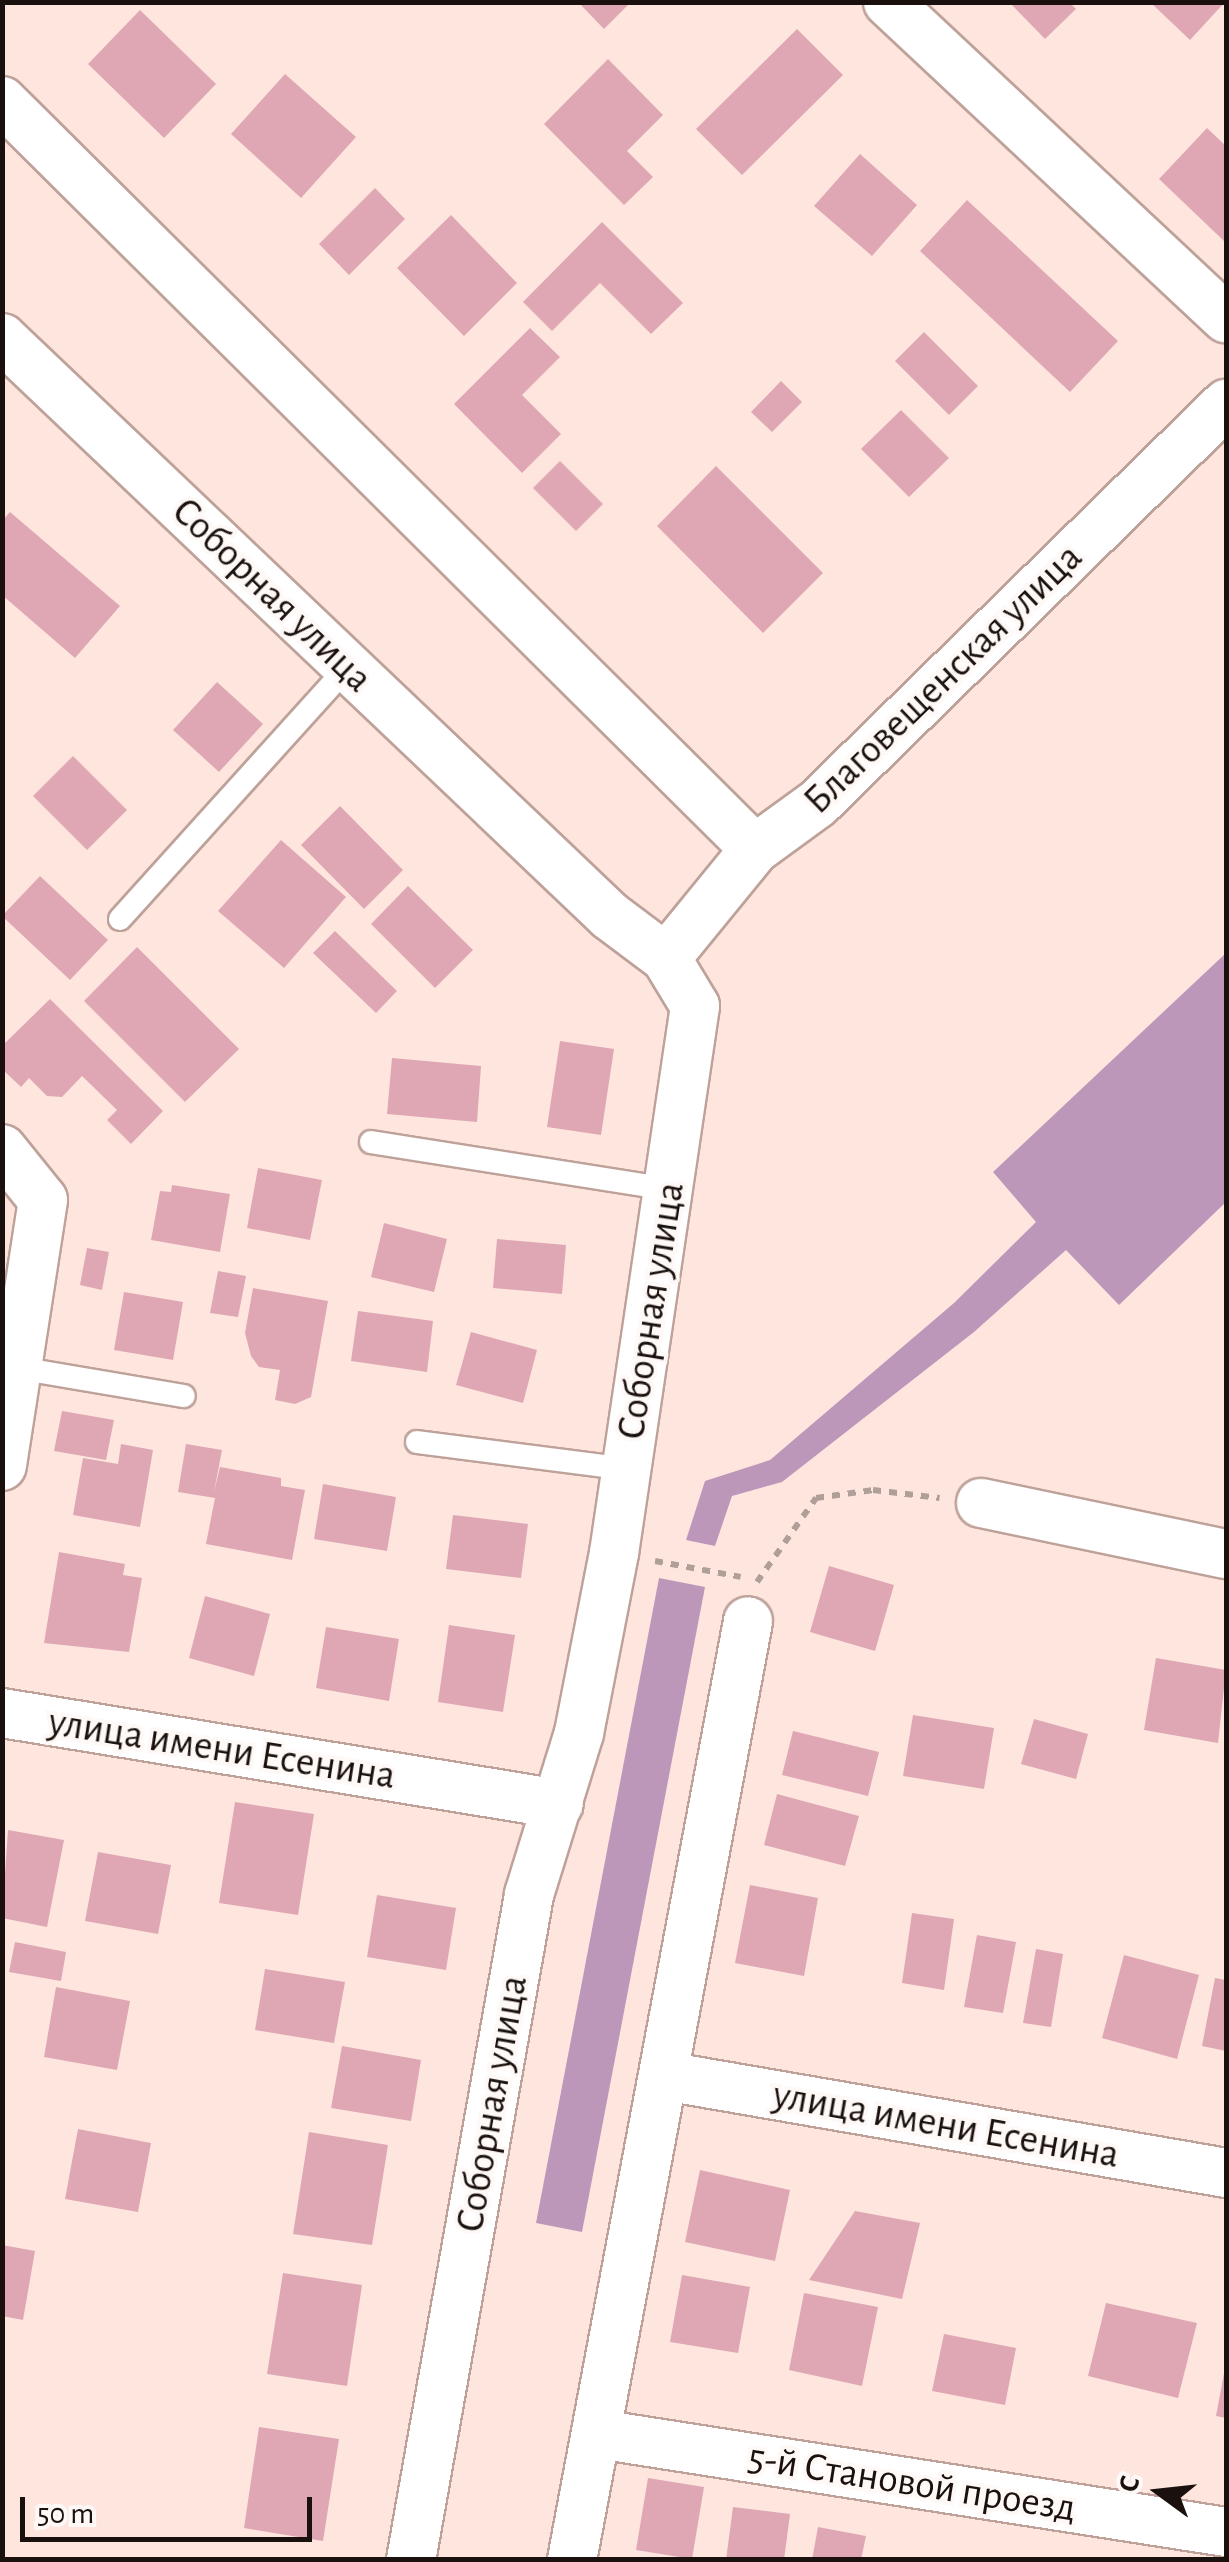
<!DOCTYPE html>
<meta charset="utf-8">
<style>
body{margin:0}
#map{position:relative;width:1229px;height:2562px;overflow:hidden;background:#fee6df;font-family:"Alegreya Sans",sans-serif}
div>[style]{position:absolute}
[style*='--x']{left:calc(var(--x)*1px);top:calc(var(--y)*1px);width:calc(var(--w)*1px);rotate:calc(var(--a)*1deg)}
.water>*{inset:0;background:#bd97ba}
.building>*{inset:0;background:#dfa7b4}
.path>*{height:6px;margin-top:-3px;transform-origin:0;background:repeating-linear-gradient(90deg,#b09e98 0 8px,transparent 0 16px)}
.roads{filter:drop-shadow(2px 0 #bea29a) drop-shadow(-2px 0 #bea29a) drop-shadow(0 2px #bea29a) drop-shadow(0 -2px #bea29a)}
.service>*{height:22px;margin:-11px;padding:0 11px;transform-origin:11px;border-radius:11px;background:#fff}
.minor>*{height:48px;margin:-24px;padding:0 24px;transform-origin:24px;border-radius:24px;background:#fff}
span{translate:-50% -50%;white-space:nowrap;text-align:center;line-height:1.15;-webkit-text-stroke:8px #fef8f6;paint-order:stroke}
.street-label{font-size:40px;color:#1a110e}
.frame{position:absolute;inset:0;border:5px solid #1a110e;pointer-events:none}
.north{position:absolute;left:1109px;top:2442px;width:100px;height:100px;-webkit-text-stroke:8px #fef8f6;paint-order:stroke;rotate:285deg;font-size:28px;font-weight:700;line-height:40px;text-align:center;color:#1a110e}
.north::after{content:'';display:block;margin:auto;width:35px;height:45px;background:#1a110e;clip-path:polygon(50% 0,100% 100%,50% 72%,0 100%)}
.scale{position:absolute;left:20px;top:2497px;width:292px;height:45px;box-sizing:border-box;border:5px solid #1a110e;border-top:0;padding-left:12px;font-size:30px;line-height:35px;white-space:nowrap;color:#1a110e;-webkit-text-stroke:8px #fef8f6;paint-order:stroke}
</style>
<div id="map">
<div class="water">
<i style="clip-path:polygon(1226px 953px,1226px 1202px,1119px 1305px,1066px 1250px,974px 1332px,782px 1482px,732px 1496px,715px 1546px,686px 1540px,705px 1481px,770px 1460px,954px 1303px,1036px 1222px,993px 1172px)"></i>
<i style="clip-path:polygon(659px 1578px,705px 1587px,582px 2232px,536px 2223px)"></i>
</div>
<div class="building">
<i style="clip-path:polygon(578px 2px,631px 2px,604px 29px)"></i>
<i style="clip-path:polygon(1009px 2px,1069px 2px,1076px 9px,1045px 39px)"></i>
<i style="clip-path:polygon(1150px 2px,1225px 2px,1190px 40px)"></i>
<i style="clip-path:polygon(140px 10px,216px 84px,164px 138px,88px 64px)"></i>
<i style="clip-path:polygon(797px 29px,843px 75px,742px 175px,696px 129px)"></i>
<i style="clip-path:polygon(608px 59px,663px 115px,627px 151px,653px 177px,624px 205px,544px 124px)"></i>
<i style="clip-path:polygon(285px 74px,356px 137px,301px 198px,231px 134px)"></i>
<i style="clip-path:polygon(1207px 128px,1226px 146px,1224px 241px,1159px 179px)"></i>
<i style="clip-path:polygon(860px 154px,917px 205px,872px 256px,814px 206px)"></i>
<i style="clip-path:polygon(375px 188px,405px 219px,349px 275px,319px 244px)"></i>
<i style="clip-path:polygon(967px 200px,1118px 341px,1070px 392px,920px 251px)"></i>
<i style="clip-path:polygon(451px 215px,517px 283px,464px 336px,397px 268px)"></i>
<i style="clip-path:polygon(602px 222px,683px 303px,651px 334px,600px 283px,552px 331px,523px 302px)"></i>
<i style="clip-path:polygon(530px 328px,560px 357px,522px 395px,561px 434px,522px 473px,454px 404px)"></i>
<i style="clip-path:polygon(924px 332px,978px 386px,949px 415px,895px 361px)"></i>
<i style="clip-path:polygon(781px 381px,802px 402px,772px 432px,751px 412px)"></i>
<i style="clip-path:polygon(901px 410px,949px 458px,909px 497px,861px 449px)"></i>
<i style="clip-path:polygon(560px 461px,603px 504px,576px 531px,533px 488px)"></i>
<i style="clip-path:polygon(716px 466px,823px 573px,763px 633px,657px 526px)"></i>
<i style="clip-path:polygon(10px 512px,120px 606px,75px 658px,2px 595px,2px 521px)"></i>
<i style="clip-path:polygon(217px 682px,263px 724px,219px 772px,173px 730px)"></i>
<i style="clip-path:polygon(73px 756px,127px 810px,87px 850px,33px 796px)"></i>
<i style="clip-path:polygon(340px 806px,403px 870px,364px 909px,301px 845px)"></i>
<i style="clip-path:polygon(281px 840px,346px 897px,284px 968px,218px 911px)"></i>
<i style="clip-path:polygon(40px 876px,108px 940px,70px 980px,2px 916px)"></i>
<i style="clip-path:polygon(408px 886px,473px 950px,435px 988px,371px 924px)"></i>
<i style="clip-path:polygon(335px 931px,397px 991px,376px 1013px,313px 953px)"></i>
<i style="clip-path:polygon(137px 947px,239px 1049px,185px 1102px,84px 1001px)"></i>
<i style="clip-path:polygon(50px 999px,163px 1111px,131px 1144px,107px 1120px,117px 1110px,82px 1076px,62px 1097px,47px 1096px,29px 1078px,21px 1087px,2px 1069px,2px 1046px)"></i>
<i style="clip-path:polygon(560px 1041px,614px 1049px,601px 1135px,547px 1127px)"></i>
<i style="clip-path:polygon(392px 1058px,481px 1066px,477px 1122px,387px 1114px)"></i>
<i style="clip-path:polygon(258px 1168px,322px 1180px,310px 1240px,247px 1228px)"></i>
<i style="clip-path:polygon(172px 1185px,230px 1194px,220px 1252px,151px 1240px,160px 1191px,171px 1192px)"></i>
<i style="clip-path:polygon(384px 1223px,447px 1239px,434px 1292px,371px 1277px)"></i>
<i style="clip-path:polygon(497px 1239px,566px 1245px,562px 1294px,493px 1288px)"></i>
<i style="clip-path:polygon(87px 1248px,109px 1252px,102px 1290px,80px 1285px)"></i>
<i style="clip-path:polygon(218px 1271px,246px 1276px,238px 1317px,210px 1313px)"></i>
<i style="clip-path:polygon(253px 1288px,328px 1301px,311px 1397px,295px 1404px,275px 1400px,280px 1370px,259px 1367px,251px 1356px,245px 1333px)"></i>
<i style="clip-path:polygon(124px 1292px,183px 1302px,173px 1360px,114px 1350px)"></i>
<i style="clip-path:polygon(358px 1311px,433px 1321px,427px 1372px,351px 1361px)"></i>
<i style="clip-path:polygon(471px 1332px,537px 1350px,523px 1403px,456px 1385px)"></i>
<i style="clip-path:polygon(62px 1411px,114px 1420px,106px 1460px,54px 1451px)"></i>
<i style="clip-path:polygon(121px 1444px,153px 1450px,140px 1527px,73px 1515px,83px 1458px,118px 1464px)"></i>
<i style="clip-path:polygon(186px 1444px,222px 1450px,214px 1492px,220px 1467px,281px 1478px,281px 1486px,305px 1490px,292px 1560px,206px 1544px,215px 1498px,178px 1492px)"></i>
<i style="clip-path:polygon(323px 1484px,396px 1497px,387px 1551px,314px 1539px)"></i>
<i style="clip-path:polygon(453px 1515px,528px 1524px,521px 1578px,446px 1569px)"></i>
<i style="clip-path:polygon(59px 1552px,125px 1564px,123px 1575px,142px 1578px,129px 1652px,44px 1643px)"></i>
<i style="clip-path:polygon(829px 1566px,894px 1585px,875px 1651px,810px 1632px)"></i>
<i style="clip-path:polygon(205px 1596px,270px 1614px,254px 1676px,189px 1658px)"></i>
<i style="clip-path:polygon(449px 1625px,515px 1635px,503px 1712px,438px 1702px)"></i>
<i style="clip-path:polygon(326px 1627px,399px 1639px,389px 1701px,316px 1688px)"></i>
<i style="clip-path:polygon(1156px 1658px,1226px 1670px,1218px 1743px,1144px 1730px)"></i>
<i style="clip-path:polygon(913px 1715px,994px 1728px,984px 1789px,903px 1776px)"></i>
<i style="clip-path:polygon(1034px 1719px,1088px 1734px,1076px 1779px,1021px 1764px)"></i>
<i style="clip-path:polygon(793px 1731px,879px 1752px,868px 1796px,782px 1775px)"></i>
<i style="clip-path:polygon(777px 1794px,859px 1816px,845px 1866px,764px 1845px)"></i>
<i style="clip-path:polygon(235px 1802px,314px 1814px,298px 1915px,219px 1903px)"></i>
<i style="clip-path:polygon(8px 1830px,64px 1840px,47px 1927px,2px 1918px)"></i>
<i style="clip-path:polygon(98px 1852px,171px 1865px,158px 1934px,85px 1921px)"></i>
<i style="clip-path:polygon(750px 1885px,818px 1898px,804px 1976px,735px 1963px)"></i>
<i style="clip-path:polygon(377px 1895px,456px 1908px,446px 1970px,367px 1957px)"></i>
<i style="clip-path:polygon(912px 1913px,954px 1919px,944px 1990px,902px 1983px)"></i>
<i style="clip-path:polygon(977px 1935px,1016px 1942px,1003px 2013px,964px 2007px)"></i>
<i style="clip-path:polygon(15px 1942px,66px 1952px,61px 1981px,9px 1972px)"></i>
<i style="clip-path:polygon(1036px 1949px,1063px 1954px,1051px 2027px,1023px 2023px)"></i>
<i style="clip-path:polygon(1124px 1955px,1199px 1975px,1177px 2059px,1102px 2038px)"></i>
<i style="clip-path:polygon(265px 1969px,345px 1982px,334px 2043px,255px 2030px)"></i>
<i style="clip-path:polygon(1215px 1978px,1226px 1980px,1226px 2051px,1202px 2046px)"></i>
<i style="clip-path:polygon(56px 1987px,130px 2001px,117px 2070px,44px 2057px)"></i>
<i style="clip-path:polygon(342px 2046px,421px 2060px,411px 2121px,331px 2108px)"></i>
<i style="clip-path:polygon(78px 2129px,151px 2143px,138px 2212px,65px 2199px)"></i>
<i style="clip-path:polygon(309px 2132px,388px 2145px,372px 2245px,293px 2234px)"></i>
<i style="clip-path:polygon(700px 2170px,790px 2190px,775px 2261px,685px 2242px)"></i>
<i style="clip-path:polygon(855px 2211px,920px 2223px,902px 2299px,809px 2280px)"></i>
<i style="clip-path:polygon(2px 2245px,35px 2251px,23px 2320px,2px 2316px)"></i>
<i style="clip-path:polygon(283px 2273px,362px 2285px,347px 2386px,267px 2374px)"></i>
<i style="clip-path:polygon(682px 2275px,750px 2287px,738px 2353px,670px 2342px)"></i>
<i style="clip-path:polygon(804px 2293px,878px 2307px,862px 2386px,789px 2370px)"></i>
<i style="clip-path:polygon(1106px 2303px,1197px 2323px,1178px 2398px,1088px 2376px)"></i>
<i style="clip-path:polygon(944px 2334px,1016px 2348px,1005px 2405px,932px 2391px)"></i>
<i style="clip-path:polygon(1225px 2368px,1226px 2369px,1226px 2418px,1216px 2416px)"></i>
<i style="clip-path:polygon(259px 2427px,339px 2439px,323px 2541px,244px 2528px)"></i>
<i style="clip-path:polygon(648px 2478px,704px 2487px,692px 2559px,636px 2550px)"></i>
<i style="clip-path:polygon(733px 2507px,790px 2514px,784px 2560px,726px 2560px)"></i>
<i style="clip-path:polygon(818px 2527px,866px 2536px,861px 2560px,812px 2560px)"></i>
</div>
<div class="path">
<i style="--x:655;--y:1561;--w:87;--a:10.5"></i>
<i style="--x:757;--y:1582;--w:103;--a:-54.9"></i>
<i style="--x:816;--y:1498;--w:58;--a:-8"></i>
<i style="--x:873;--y:1490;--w:67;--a:6.8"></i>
</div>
<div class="roads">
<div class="service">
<i style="--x:120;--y:919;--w:340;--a:-47.9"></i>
<i style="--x:371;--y:1142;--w:302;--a:9"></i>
<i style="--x:18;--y:1368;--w:168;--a:9.6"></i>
<i style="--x:417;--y:1442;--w:212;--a:7.3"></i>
</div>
<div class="minor">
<i style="--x:888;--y:2;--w:463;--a:43.1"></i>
<i style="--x:2;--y:101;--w:1061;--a:44.81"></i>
<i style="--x:2;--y:338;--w:839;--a:43.55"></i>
<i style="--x:610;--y:916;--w:70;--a:36.9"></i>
<i style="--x:666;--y:958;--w:56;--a:58.9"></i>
<i style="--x:695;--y:1006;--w:553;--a:98.42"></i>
<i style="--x:614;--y:1553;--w:183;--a:101"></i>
<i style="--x:579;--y:1733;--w:170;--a:107.2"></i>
<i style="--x:529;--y:1895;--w:675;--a:100.06"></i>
<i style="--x:666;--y:958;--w:141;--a:-50.8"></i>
<i style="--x:755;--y:849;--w:78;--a:-36.1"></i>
<i style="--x:818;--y:803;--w:571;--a:-44.36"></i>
<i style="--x:2;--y:1149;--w:65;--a:51.2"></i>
<i style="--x:43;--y:1200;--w:269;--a:98.8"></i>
<i style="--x:981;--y:1503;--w:250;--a:11.8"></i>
<i style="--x:2;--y:1713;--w:564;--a:9.28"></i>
<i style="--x:665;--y:2076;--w:569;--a:9.81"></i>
<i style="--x:598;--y:2434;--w:636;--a:8.87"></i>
<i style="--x:572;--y:2560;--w:955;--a:-79.38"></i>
</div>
</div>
<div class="street-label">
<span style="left:272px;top:595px;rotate:44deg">Соборная улица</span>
<span style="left:943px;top:679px;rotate:-44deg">Благовещенская улица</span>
<span style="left:651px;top:1311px;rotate:-81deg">Соборная улица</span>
<span style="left:222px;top:1749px;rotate:9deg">улица имени Есенина</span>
<span style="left:492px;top:2104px;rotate:-80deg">Соборная улица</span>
<span style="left:946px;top:2125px;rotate:10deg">улица имени Есенина</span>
<span style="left:912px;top:2483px;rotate:9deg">5-й Становой проезд</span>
</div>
<div class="frame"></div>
<div class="north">С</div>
<div class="scale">50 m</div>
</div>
